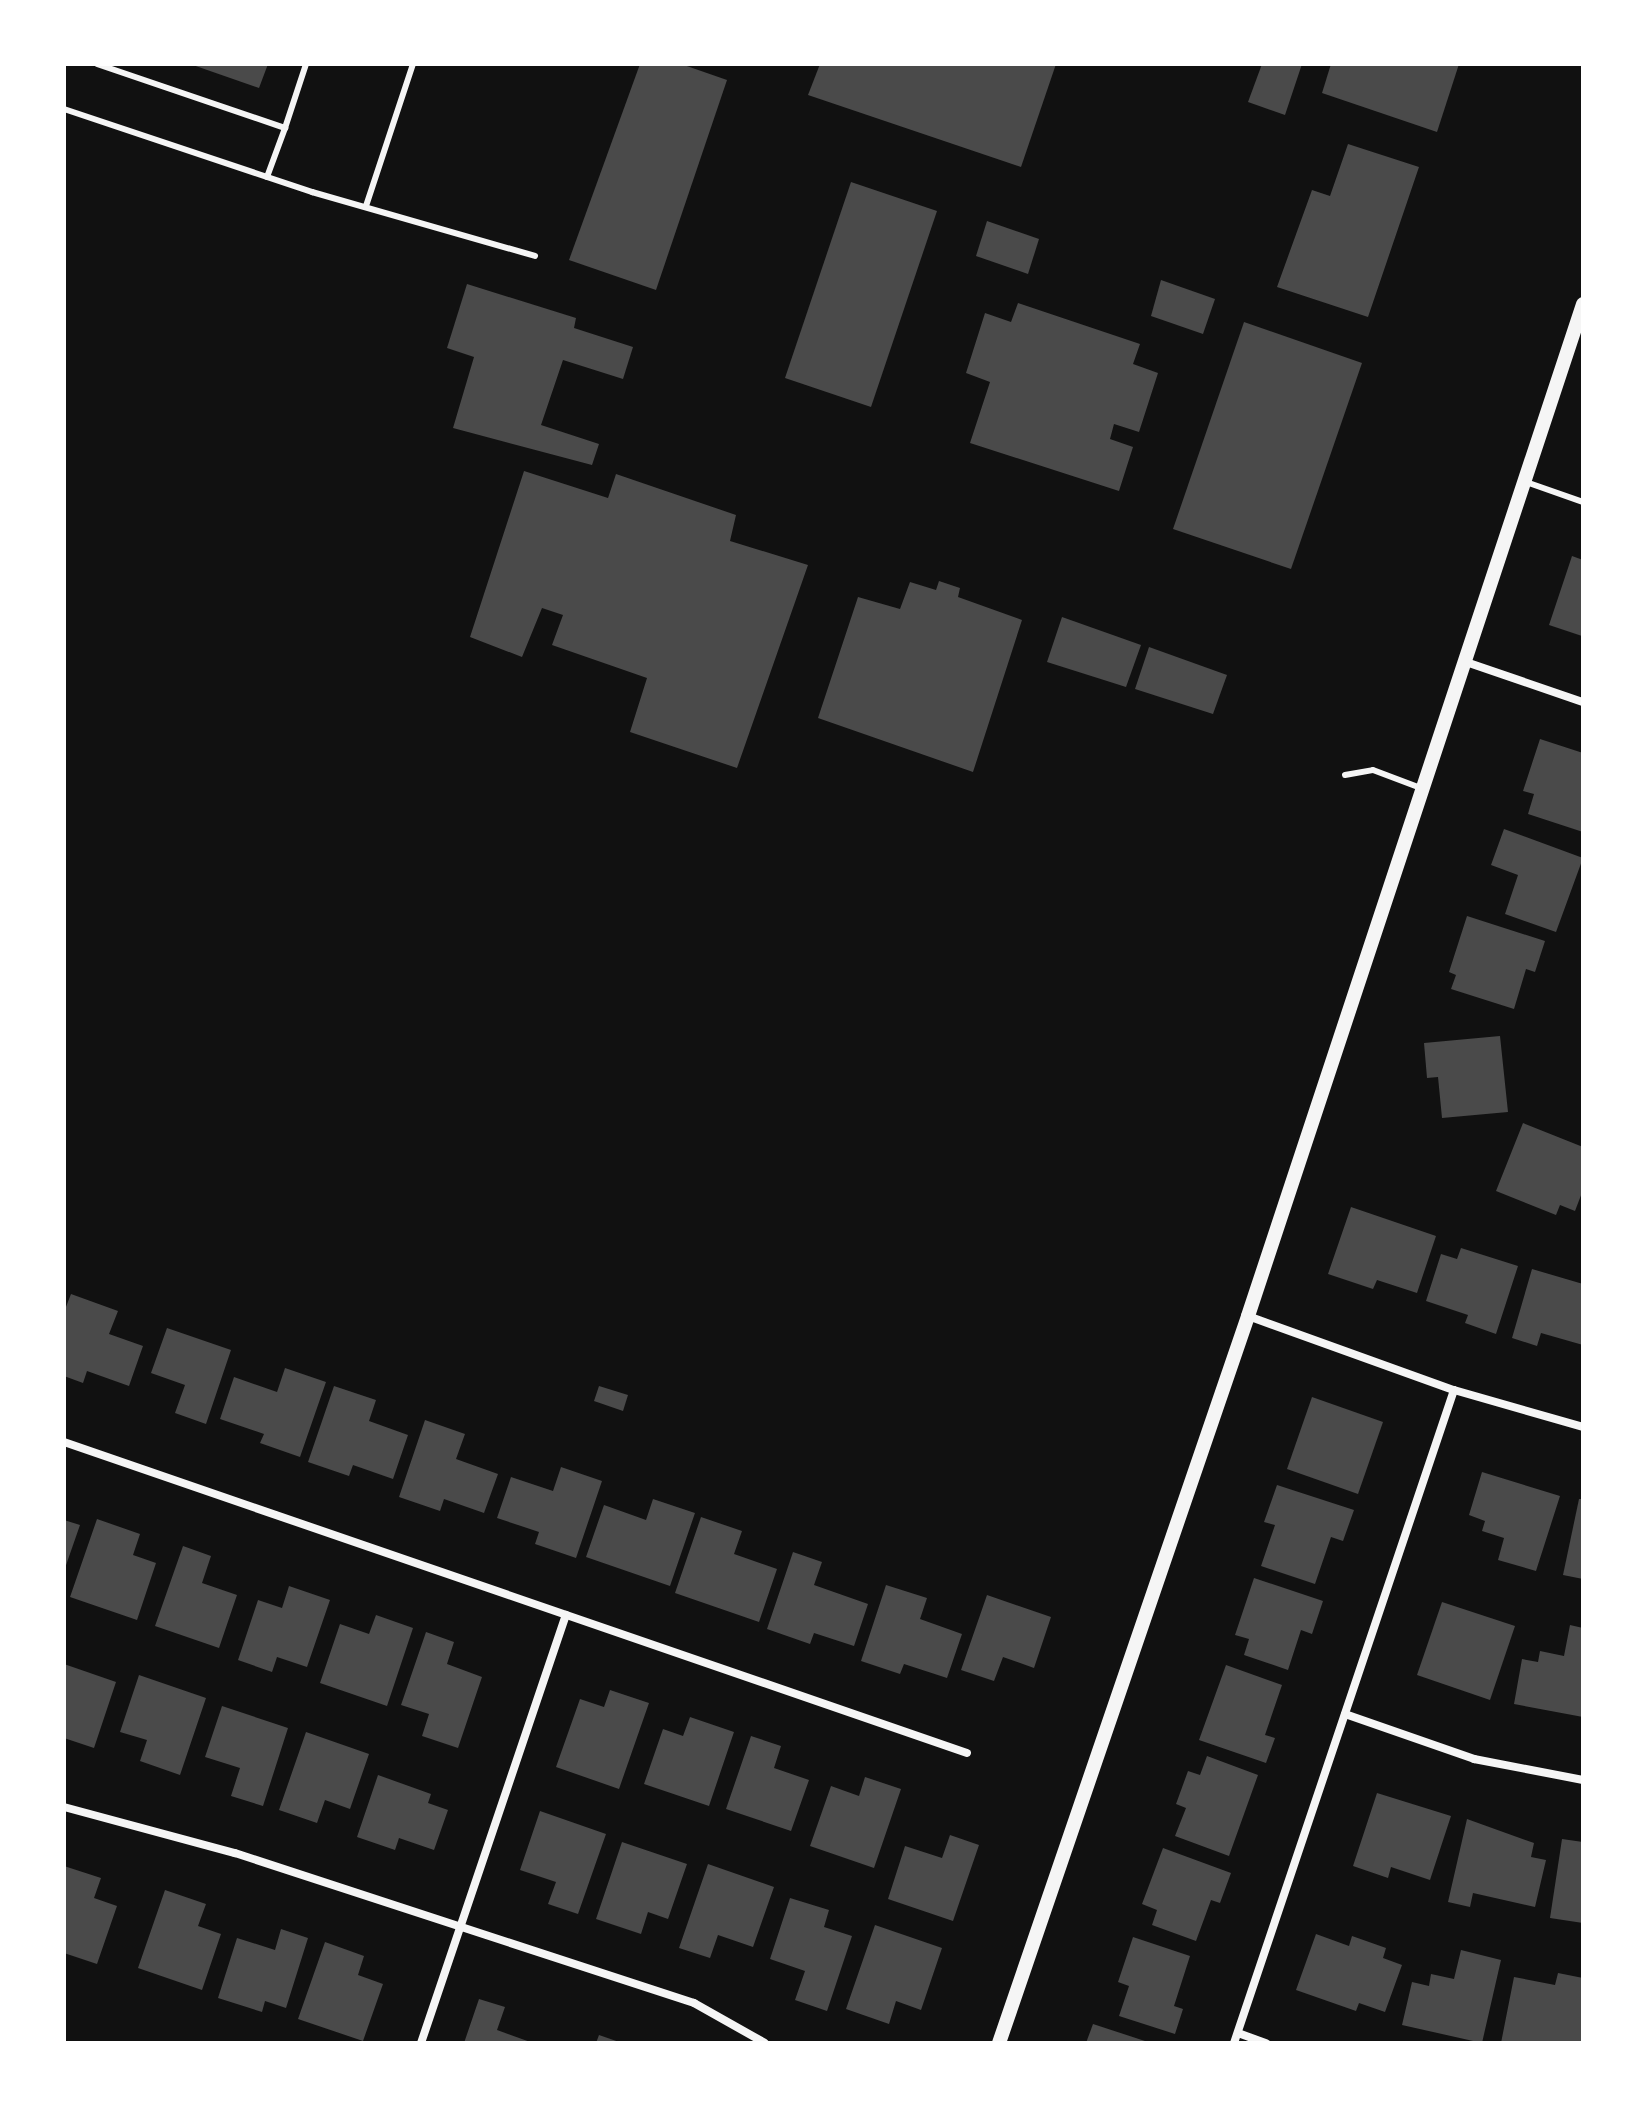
<!DOCTYPE html>
<style>
body{margin:0}
#map{position:relative;width:1647px;height:2107px;overflow:hidden;background:#111;font-family:Mulish,sans-serif}
div>[style]{position:absolute}
[style*='--x']{left:calc(var(--x)*1px);top:calc(var(--y)*1px);width:calc(var(--w)*1px);rotate:calc(var(--a)*1deg)}
.building>*{inset:0;background:#4a4a4a}
.service>*{height:6px;margin:-3px;padding:0 3px;transform-origin:3px;border-radius:3px;background:#f5f5f5}
.minor>*{height:8px;margin:-4px;padding:0 4px;transform-origin:4px;border-radius:4px;background:#f5f5f5}
.tertiary>*{height:14px;margin:-7px;padding:0 7px;transform-origin:7px;border-radius:7px;background:#f5f5f5}
span{translate:-50% -50%;white-space:nowrap;text-align:center;line-height:1.15;-webkit-text-stroke:6px #fff;paint-order:stroke}
.frame{position:absolute;inset:0;border:66px solid #fff;pointer-events:none}
</style>
<div id="map">
<div class="building">
<i style="clip-path:polygon(190px 64px,268px 64px,259px 88px)"></i>
<i style="clip-path:polygon(640px 64px,681px 64px,727px 80px,656px 290px,569px 260px)"></i>
<i style="clip-path:polygon(820px 64px,1056px 64px,1021px 167px,808px 95px)"></i>
<i style="clip-path:polygon(1262px 64px,1302px 64px,1285px 115px,1248px 102px)"></i>
<i style="clip-path:polygon(1331px 64px,1459px 64px,1437px 132px,1322px 93px)"></i>
<i style="clip-path:polygon(1348px 144px,1419px 167px,1368px 317px,1277px 287px,1312px 190px,1330px 196px)"></i>
<i style="clip-path:polygon(851px 182px,937px 211px,871px 407px,785px 378px)"></i>
<i style="clip-path:polygon(987px 221px,1039px 239px,1028px 274px,976px 256px)"></i>
<i style="clip-path:polygon(1161px 280px,1215px 299px,1203px 334px,1151px 316px)"></i>
<i style="clip-path:polygon(467px 284px,576px 318px,574px 328px,633px 347px,623px 379px,563px 360px,541px 425px,599px 444px,592px 465px,453px 428px,474px 357px,447px 348px)"></i>
<i style="clip-path:polygon(1018px 303px,1140px 344px,1133px 364px,1158px 373px,1139px 432px,1114px 424px,1110px 439px,1133px 447px,1119px 491px,970px 443px,990px 382px,966px 373px,985px 313px,1011px 322px)"></i>
<i style="clip-path:polygon(1244px 322px,1362px 363px,1291px 569px,1173px 529px)"></i>
<i style="clip-path:polygon(524px 471px,608px 498px,616px 474px,736px 515px,730px 541px,808px 565px,737px 768px,630px 732px,647px 678px,552px 645px,563px 615px,542px 608px,522px 657px,470px 637px)"></i>
<i style="clip-path:polygon(1572px 556px,1583px 560px,1583px 643px,1582px 636px,1549px 625px)"></i>
<i style="clip-path:polygon(939px 581px,960px 588px,958px 597px,1022px 620px,973px 772px,818px 718px,858px 597px,900px 609px,910px 582px,936px 590px)"></i>
<i style="clip-path:polygon(1062px 617px,1141px 645px,1126px 687px,1047px 662px)"></i>
<i style="clip-path:polygon(1149px 647px,1227px 675px,1213px 714px,1135px 689px)"></i>
<i style="clip-path:polygon(1540px 739px,1583px 753px,1583px 832px,1528px 814px,1534px 794px,1523px 791px)"></i>
<i style="clip-path:polygon(1504px 829px,1583px 858px,1556px 932px,1505px 914px,1518px 875px,1491px 865px)"></i>
<i style="clip-path:polygon(1467px 916px,1545px 941px,1535px 972px,1526px 969px,1514px 1009px,1451px 989px,1456px 975px,1449px 972px)"></i>
<i style="clip-path:polygon(1500px 1036px,1508px 1112px,1442px 1118px,1438px 1077px,1427px 1078px,1424px 1043px)"></i>
<i style="clip-path:polygon(1523px 1123px,1583px 1147px,1583px 1190px,1575px 1211px,1560px 1205px,1556px 1215px,1496px 1191px)"></i>
<i style="clip-path:polygon(1351px 1207px,1436px 1236px,1417px 1293px,1377px 1280px,1373px 1289px,1328px 1274px)"></i>
<i style="clip-path:polygon(1461px 1248px,1518px 1266px,1496px 1334px,1465px 1323px,1468px 1315px,1426px 1301px,1441px 1254px,1457px 1259px)"></i>
<i style="clip-path:polygon(1532px 1269px,1583px 1284px,1583px 1345px,1541px 1333px,1537px 1346px,1512px 1338px)"></i>
<i style="clip-path:polygon(71px 1294px,118px 1311px,109px 1334px,143px 1346px,129px 1386px,87px 1371px,83px 1383px,64px 1376px,64px 1312px)"></i>
<i style="clip-path:polygon(167px 1328px,231px 1350px,206px 1424px,175px 1413px,185px 1385px,151px 1373px)"></i>
<i style="clip-path:polygon(285px 1368px,326px 1382px,300px 1457px,260px 1443px,264px 1434px,220px 1419px,234px 1377px,277px 1392px)"></i>
<i style="clip-path:polygon(334px 1386px,376px 1400px,369px 1421px,408px 1435px,393px 1479px,353px 1465px,349px 1476px,308px 1462px)"></i>
<i style="clip-path:polygon(599px 1386px,628px 1395px,623px 1411px,594px 1401px)"></i>
<i style="clip-path:polygon(1312px 1397px,1383px 1422px,1358px 1494px,1287px 1469px)"></i>
<i style="clip-path:polygon(425px 1420px,465px 1434px,456px 1459px,498px 1474px,484px 1513px,444px 1499px,440px 1511px,399px 1497px)"></i>
<i style="clip-path:polygon(561px 1467px,602px 1481px,576px 1558px,535px 1544px,539px 1532px,497px 1518px,511px 1477px,553px 1491px)"></i>
<i style="clip-path:polygon(1482px 1472px,1560px 1496px,1536px 1571px,1498px 1560px,1504px 1538px,1482px 1531px,1485px 1521px,1469px 1515px)"></i>
<i style="clip-path:polygon(1277px 1485px,1354px 1510px,1343px 1541px,1331px 1537px,1315px 1584px,1261px 1566px,1275px 1525px,1264px 1522px)"></i>
<i style="clip-path:polygon(653px 1499px,695px 1513px,670px 1586px,586px 1557px,604px 1505px,646px 1520px)"></i>
<i style="clip-path:polygon(1579px 1499px,1583px 1499px,1583px 1579px,1563px 1575px)"></i>
<i style="clip-path:polygon(701px 1517px,742px 1531px,734px 1554px,777px 1569px,759px 1622px,675px 1593px)"></i>
<i style="clip-path:polygon(97px 1519px,140px 1534px,133px 1555px,156px 1563px,137px 1620px,70px 1597px)"></i>
<i style="clip-path:polygon(64px 1520px,80px 1525px,64px 1571px)"></i>
<i style="clip-path:polygon(183px 1546px,211px 1556px,202px 1583px,237px 1595px,219px 1648px,155px 1626px)"></i>
<i style="clip-path:polygon(793px 1552px,822px 1562px,814px 1585px,868px 1604px,854px 1646px,814px 1633px,810px 1644px,767px 1629px)"></i>
<i style="clip-path:polygon(1254px 1578px,1323px 1601px,1312px 1634px,1301px 1630px,1288px 1670px,1244px 1655px,1249px 1639px,1235px 1635px)"></i>
<i style="clip-path:polygon(886px 1585px,927px 1598px,920px 1619px,962px 1634px,947px 1678px,904px 1664px,900px 1674px,861px 1661px)"></i>
<i style="clip-path:polygon(289px 1586px,330px 1600px,307px 1667px,277px 1657px,272px 1672px,238px 1660px,258px 1600px,282px 1608px)"></i>
<i style="clip-path:polygon(987px 1595px,1051px 1617px,1034px 1668px,1003px 1657px,994px 1681px,961px 1670px)"></i>
<i style="clip-path:polygon(1442px 1602px,1515px 1626px,1490px 1700px,1417px 1675px)"></i>
<i style="clip-path:polygon(376px 1615px,413px 1628px,387px 1706px,320px 1683px,340px 1624px,369px 1634px)"></i>
<i style="clip-path:polygon(1570px 1625px,1583px 1628px,1583px 1717px,1514px 1704px,1522px 1659px,1538px 1662px,1540px 1651px,1564px 1656px)"></i>
<i style="clip-path:polygon(426px 1632px,454px 1642px,447px 1664px,482px 1677px,458px 1748px,422px 1736px,429px 1714px,401px 1705px)"></i>
<i style="clip-path:polygon(64px 1664px,116px 1682px,94px 1748px,64px 1738px)"></i>
<i style="clip-path:polygon(1226px 1665px,1282px 1685px,1265px 1735px,1275px 1738px,1266px 1763px,1199px 1740px)"></i>
<i style="clip-path:polygon(139px 1675px,206px 1698px,180px 1775px,140px 1761px,147px 1740px,120px 1732px)"></i>
<i style="clip-path:polygon(610px 1690px,649px 1703px,619px 1789px,556px 1767px,580px 1699px,604px 1707px)"></i>
<i style="clip-path:polygon(222px 1706px,288px 1728px,263px 1806px,231px 1796px,240px 1768px,205px 1757px)"></i>
<i style="clip-path:polygon(690px 1717px,734px 1732px,709px 1806px,644px 1784px,663px 1729px,683px 1736px)"></i>
<i style="clip-path:polygon(306px 1732px,369px 1754px,350px 1809px,325px 1800px,317px 1823px,279px 1810px)"></i>
<i style="clip-path:polygon(751px 1736px,781px 1746px,774px 1768px,809px 1780px,791px 1831px,726px 1809px)"></i>
<i style="clip-path:polygon(1207px 1756px,1258px 1775px,1229px 1856px,1175px 1836px,1186px 1808px,1176px 1804px,1188px 1771px,1200px 1775px)"></i>
<i style="clip-path:polygon(378px 1775px,431px 1794px,428px 1803px,448px 1810px,434px 1850px,399px 1838px,395px 1850px,357px 1837px)"></i>
<i style="clip-path:polygon(865px 1777px,901px 1789px,874px 1868px,810px 1846px,831px 1786px,859px 1796px)"></i>
<i style="clip-path:polygon(1377px 1793px,1451px 1816px,1430px 1880px,1391px 1867px,1388px 1878px,1353px 1866px)"></i>
<i style="clip-path:polygon(540px 1811px,606px 1834px,578px 1914px,548px 1904px,556px 1882px,520px 1870px)"></i>
<i style="clip-path:polygon(1467px 1819px,1534px 1843px,1531px 1857px,1546px 1860px,1535px 1907px,1473px 1893px,1470px 1907px,1448px 1902px)"></i>
<i style="clip-path:polygon(950px 1835px,979px 1845px,953px 1921px,888px 1899px,905px 1846px,942px 1858px)"></i>
<i style="clip-path:polygon(1562px 1839px,1583px 1842px,1583px 1923px,1550px 1918px)"></i>
<i style="clip-path:polygon(622px 1842px,687px 1864px,668px 1919px,648px 1912px,641px 1934px,596px 1919px)"></i>
<i style="clip-path:polygon(1163px 1848px,1231px 1873px,1220px 1903px,1211px 1900px,1196px 1941px,1152px 1925px,1157px 1910px,1142px 1904px)"></i>
<i style="clip-path:polygon(708px 1864px,774px 1887px,753px 1947px,718px 1935px,710px 1958px,679px 1948px)"></i>
<i style="clip-path:polygon(64px 1866px,101px 1878px,94px 1898px,117px 1906px,97px 1964px,64px 1953px)"></i>
<i style="clip-path:polygon(165px 1890px,206px 1904px,198px 1926px,221px 1934px,202px 1990px,138px 1968px)"></i>
<i style="clip-path:polygon(790px 1898px,829px 1910px,824px 1927px,852px 1936px,827px 2011px,795px 2000px,805px 1971px,770px 1959px)"></i>
<i style="clip-path:polygon(875px 1925px,942px 1948px,921px 2010px,896px 2001px,889px 2024px,846px 2009px)"></i>
<i style="clip-path:polygon(281px 1929px,308px 1938px,286px 2008px,265px 2001px,262px 2012px,218px 1998px,237px 1938px,275px 1950px)"></i>
<i style="clip-path:polygon(1316px 1934px,1349px 1946px,1352px 1936px,1386px 1948px,1383px 1958px,1402px 1965px,1385px 2012px,1359px 2003px,1356px 2011px,1296px 1990px)"></i>
<i style="clip-path:polygon(1133px 1937px,1190px 1956px,1174px 2006px,1183px 2009px,1175px 2034px,1119px 2016px,1129px 1986px,1118px 1982px)"></i>
<i style="clip-path:polygon(325px 1942px,364px 1956px,358px 1975px,383px 1984px,363px 2041px,298px 2019px)"></i>
<i style="clip-path:polygon(1461px 1950px,1501px 1960px,1482px 2043px,1402px 2025px,1412px 1982px,1429px 1986px,1431px 1974px,1454px 1979px)"></i>
<i style="clip-path:polygon(1558px 1973px,1583px 1978px,1582px 2043px,1501px 2043px,1514px 1977px,1555px 1985px)"></i>
<i style="clip-path:polygon(479px 1999px,505px 2007px,497px 2030px,533px 2043px,464px 2043px)"></i>
<i style="clip-path:polygon(1093px 2024px,1148px 2042px,1148px 2043px,1086px 2043px)"></i>
<i style="clip-path:polygon(599px 2035px,622px 2043px,596px 2043px)"></i>
</div>
<div class="service">
<i style="--x:97;--y:64;--w:199;--a:18.8"></i>
<i style="--x:285;--y:128;--w:67;--a:-71.8"></i>
<i style="--x:64;--y:109;--w:262;--a:18.5"></i>
<i style="--x:312;--y:192;--w:232;--a:16"></i>
<i style="--x:267;--y:177;--w:52;--a:-69.8"></i>
<i style="--x:366;--y:206;--w:150;--a:-71.7"></i>
<i style="--x:1526;--y:482;--w:60;--a:19.3"></i>
<i style="--x:1345;--y:775;--w:28;--a:-10"></i>
<i style="--x:1373;--y:770;--w:51;--a:20.6"></i>
</div>
<div class="minor">
<i style="--x:1466;--y:662;--w:124;--a:18.9"></i>
<i style="--x:1248;--y:1316;--w:219;--a:19.8"></i>
<i style="--x:1454;--y:1390;--w:134;--a:16"></i>
<i style="--x:64;--y:1442;--w:955;--a:19"></i>
<i style="--x:1345;--y:1714;--w:137;--a:19.2"></i>
<i style="--x:1474;--y:1759;--w:111;--a:10.9"></i>
<i style="--x:64;--y:1807;--w:177;--a:15.1"></i>
<i style="--x:235;--y:1853;--w:483;--a:18.1"></i>
<i style="--x:694;--y:2003;--w:81;--a:29.4"></i>
<i style="--x:1238;--y:2033;--w:30;--a:20"></i>
<i style="--x:421;--y:2043;--w:452;--a:-71.3"></i>
<i style="--x:1234;--y:2043;--w:689;--a:-71.38"></i>
</div>
<div class="tertiary">
<i style="--x:999;--y:2043;--w:768;--a:-71.09"></i>
<i style="--x:1248;--y:1316;--w:1066;--a:-71.68"></i>
</div>
<div class="frame"></div>
</div>
